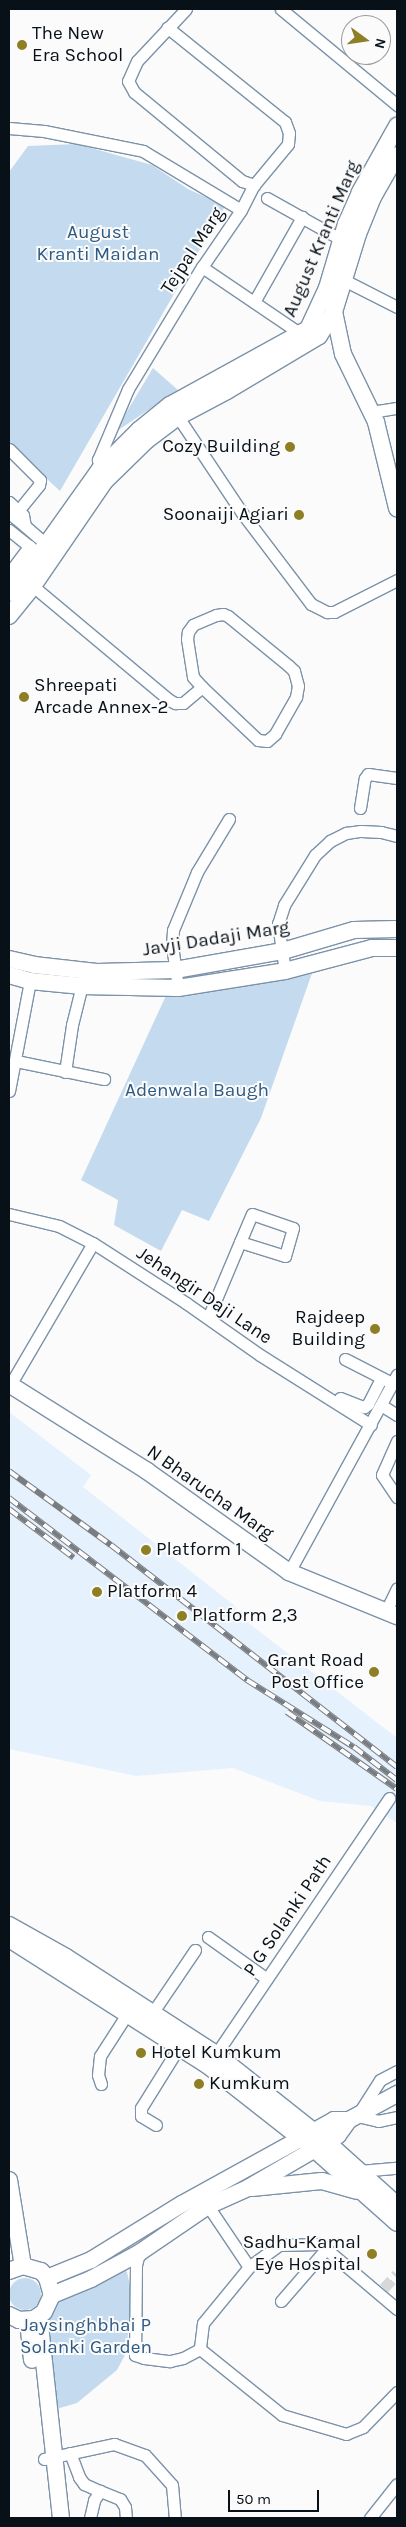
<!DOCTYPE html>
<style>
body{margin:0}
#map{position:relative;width:406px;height:2527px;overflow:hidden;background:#fbfbfb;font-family:Karla,sans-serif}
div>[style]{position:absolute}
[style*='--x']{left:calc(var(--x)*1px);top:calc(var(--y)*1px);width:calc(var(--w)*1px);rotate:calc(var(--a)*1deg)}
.built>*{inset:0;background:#e5f1fd}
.green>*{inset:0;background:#c4daef}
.round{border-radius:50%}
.street-tunnel>*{height:11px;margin-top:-5.5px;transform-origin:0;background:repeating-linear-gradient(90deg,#d7d8d9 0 11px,transparent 0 16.5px)}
.roads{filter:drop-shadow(1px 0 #7c92a8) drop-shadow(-1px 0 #7c92a8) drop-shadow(0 1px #7c92a8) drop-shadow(0 -1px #7c92a8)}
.street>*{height:11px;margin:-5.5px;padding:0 5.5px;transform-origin:5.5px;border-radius:5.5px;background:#fff}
.secondary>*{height:16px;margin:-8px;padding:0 8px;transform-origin:8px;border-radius:8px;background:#fff}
.rail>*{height:5.5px;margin-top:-2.75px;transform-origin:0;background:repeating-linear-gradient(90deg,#fbfbfb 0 11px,#797d81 0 22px);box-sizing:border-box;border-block:1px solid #797d81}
.dots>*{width:14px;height:14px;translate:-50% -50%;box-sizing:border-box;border:2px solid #fbfbfb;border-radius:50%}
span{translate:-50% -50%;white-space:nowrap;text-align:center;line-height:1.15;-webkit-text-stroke:4px #fbfbfb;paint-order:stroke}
.poi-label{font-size:19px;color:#081018}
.left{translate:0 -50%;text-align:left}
.right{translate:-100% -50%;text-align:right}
.park-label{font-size:19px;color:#2e5a83}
.street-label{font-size:19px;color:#081018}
.frame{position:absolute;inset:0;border:10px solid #081018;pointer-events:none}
.north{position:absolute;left:341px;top:15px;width:50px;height:50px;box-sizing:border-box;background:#fbfbfb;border:1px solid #9a9da0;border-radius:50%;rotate:104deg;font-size:14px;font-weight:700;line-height:20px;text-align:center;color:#081018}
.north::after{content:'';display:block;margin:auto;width:18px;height:22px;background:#8e7e24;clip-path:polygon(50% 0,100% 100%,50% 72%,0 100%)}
.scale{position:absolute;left:228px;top:2490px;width:91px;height:22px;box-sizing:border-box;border:2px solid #081018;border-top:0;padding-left:6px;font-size:15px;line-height:18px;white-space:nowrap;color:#081018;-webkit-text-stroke:4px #fbfbfb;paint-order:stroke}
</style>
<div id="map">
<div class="built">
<i style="clip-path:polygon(9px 1412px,91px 1475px,83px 1487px,235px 1606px,237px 1614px,397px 1738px,397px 1823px,371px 1806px,320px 1801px,233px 1768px,136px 1776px,9px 1749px)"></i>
</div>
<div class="green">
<i style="clip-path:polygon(77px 144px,152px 165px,188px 189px,225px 206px,60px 491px,9px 444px,9px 172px,28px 146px)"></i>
<i style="clip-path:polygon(153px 368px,178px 390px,114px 433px)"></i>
<i style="clip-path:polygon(317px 959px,261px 1118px,209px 1221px,182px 1210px,161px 1251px,114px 1225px,118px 1200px,81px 1180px,169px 989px)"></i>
<i style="clip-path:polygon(118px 2262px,127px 2272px,132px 2295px,126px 2353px,117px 2370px,77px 2403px,53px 2410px,43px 2325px,52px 2314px,68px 2283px)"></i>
<i class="round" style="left:9px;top:2278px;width:32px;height:32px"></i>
</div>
<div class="street-tunnel">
<i style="--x:384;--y:2288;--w:19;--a:-47"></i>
</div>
<div class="roads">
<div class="street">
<i style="--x:186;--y:9;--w:71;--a:133.3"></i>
<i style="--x:137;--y:61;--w:22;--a:114"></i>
<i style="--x:128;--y:81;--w:13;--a:61"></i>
<i style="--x:134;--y:92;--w:140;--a:39.5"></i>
<i style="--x:242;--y:181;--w:13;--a:18"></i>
<i style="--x:281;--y:9;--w:151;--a:39.6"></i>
<i style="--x:9;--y:128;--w:35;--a:5"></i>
<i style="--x:44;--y:131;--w:101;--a:11.4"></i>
<i style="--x:143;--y:151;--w:114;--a:31"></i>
<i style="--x:267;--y:198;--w:86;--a:29.2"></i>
<i style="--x:202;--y:267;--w:123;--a:34.1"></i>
<i style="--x:338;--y:277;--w:66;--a:27"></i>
<i style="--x:254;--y:302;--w:98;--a:-60.5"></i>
<i style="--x:174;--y:411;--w:123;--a:56.3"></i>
<i style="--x:242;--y:513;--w:114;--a:52.8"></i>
<i style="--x:311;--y:604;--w:18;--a:27"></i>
<i style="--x:327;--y:612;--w:7;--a:0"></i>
<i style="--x:334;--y:612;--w:71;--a:-26.9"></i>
<i style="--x:371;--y:412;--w:26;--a:-9"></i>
<i style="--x:9;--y:449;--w:44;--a:45"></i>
<i style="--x:40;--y:480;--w:5;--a:101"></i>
<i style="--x:39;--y:485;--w:32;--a:129"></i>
<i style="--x:102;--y:474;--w:15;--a:-106"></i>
<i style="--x:98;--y:460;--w:77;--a:-67.1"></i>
<i style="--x:128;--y:389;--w:143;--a:-58.8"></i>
<i style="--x:202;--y:267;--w:69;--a:-55.6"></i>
<i style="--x:241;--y:210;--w:28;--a:-63"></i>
<i style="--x:254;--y:185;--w:53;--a:-50.3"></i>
<i style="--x:288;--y:144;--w:11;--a:-85"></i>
<i style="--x:289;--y:133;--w:12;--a:-110"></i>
<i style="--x:285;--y:122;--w:151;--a:-141.2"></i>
<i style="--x:9;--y:502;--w:19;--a:43"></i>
<i style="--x:23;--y:515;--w:11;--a:80"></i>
<i style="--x:25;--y:526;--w:35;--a:41"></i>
<i style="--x:9;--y:513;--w:21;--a:39"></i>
<i style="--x:9;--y:530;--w:45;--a:38.7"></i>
<i style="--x:9;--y:573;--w:34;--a:-53"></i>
<i style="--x:28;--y:582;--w:184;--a:39.9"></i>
<i style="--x:169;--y:700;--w:7;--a:27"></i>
<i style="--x:175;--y:703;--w:8;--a:0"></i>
<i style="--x:183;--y:703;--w:25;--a:-40"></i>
<i style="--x:202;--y:687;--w:77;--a:43.4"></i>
<i style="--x:258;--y:740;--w:9;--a:6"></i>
<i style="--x:267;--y:741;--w:11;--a:-41"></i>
<i style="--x:275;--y:734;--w:43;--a:-60.4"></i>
<i style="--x:296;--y:697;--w:11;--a:-80"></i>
<i style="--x:298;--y:686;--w:16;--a:-105"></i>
<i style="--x:294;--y:671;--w:7;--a:-135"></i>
<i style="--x:289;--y:666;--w:79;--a:-140.7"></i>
<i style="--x:228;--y:616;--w:5;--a:-158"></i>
<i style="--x:223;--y:614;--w:7;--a:172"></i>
<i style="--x:216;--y:615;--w:25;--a:157"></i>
<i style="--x:193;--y:625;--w:9;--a:126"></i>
<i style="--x:188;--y:632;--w:7;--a:98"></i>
<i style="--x:187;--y:639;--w:38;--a:81"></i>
<i style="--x:193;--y:677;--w:13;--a:48"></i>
<i style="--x:360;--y:808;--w:30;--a:-81"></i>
<i style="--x:365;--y:778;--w:5;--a:-53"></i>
<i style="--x:368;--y:774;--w:29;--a:8"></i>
<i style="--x:285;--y:971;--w:48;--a:-98.5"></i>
<i style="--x:278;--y:924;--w:20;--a:-72"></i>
<i style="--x:284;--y:905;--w:59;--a:-58.2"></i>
<i style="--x:315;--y:855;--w:21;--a:-43"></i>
<i style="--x:330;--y:841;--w:18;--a:-27"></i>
<i style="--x:346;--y:833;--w:15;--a:-8"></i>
<i style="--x:361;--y:831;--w:20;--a:3"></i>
<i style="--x:381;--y:832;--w:16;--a:14"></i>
<i style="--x:178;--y:988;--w:43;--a:-97.9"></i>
<i style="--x:172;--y:945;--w:15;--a:-86"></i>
<i style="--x:173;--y:930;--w:63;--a:-67.5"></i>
<i style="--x:197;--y:872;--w:62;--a:-58.9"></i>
<i style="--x:16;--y:1061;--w:90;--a:11.6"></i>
<i style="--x:65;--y:1072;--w:48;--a:-81.5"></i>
<i style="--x:72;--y:1025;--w:45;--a:-76"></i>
<i style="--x:9;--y:1091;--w:112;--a:-79.2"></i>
<i style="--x:9;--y:1214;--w:51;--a:13.5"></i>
<i style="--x:59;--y:1226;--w:38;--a:27"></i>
<i style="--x:93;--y:1243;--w:111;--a:32.8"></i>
<i style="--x:186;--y:1303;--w:90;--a:35.1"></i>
<i style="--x:260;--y:1355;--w:131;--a:32.2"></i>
<i style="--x:252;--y:1214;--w:43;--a:18.9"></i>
<i style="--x:293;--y:1228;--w:29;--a:106"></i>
<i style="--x:285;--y:1256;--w:47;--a:-162.7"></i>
<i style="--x:240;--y:1242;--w:30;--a:-67"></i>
<i style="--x:208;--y:1318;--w:82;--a:-67.2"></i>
<i style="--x:345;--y:1359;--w:48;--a:27.1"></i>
<i style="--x:10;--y:1385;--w:164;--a:-59.7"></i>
<i style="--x:340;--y:1398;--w:26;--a:21"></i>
<i style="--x:364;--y:1407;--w:5;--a:-37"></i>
<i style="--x:368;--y:1404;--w:29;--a:-63"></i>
<i style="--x:381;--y:1405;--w:19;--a:32"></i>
<i style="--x:397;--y:1441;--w:37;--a:114"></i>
<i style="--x:382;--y:1475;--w:27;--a:56"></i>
<i style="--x:289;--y:1572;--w:225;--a:-61.3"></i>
<i style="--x:386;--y:1611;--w:25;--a:-64"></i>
<i style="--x:208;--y:1937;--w:72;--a:35.4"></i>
<i style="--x:153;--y:2012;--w:75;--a:-55.9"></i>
<i style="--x:216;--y:2054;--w:309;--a:-55.9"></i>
<i style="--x:397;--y:2071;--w:19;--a:152"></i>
<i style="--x:380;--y:2080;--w:43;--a:122.6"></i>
<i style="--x:357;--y:2116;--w:22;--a:13"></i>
<i style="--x:378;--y:2121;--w:19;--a:-12"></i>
<i style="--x:101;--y:2084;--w:9;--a:-108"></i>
<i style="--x:98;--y:2075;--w:19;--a:-84"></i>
<i style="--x:100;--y:2056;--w:50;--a:-57.3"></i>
<i style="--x:156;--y:2125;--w:17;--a:-149"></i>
<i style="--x:141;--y:2116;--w:8;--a:-90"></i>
<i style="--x:141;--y:2108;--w:72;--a:-58.1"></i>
<i style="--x:359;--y:2171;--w:38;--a:-5"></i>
<i style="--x:208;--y:2206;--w:73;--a:56.1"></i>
<i style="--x:139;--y:2253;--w:12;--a:104"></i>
<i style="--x:136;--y:2265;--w:90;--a:90.6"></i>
<i style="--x:135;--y:2355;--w:9;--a:18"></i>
<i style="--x:144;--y:2358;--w:26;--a:7"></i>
<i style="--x:170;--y:2361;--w:13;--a:-13"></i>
<i style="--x:183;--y:2358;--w:19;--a:-28"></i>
<i style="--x:281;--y:2301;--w:69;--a:-49.1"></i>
<i style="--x:397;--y:2309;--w:101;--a:-139.8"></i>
<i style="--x:320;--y:2244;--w:41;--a:178.6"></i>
<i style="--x:279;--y:2245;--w:37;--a:144"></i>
<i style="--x:249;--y:2267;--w:72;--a:129.4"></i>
<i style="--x:203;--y:2323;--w:26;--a:97"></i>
<i style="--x:200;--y:2349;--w:105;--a:38.8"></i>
<i style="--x:282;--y:2415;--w:67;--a:16.5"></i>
<i style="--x:346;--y:2434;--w:18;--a:-22"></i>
<i style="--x:363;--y:2427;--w:49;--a:-45.8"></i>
<i style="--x:70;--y:2453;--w:26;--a:69"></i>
<i style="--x:79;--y:2477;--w:9;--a:54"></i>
<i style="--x:84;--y:2484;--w:17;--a:24"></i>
<i style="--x:44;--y:2459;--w:72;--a:-12.1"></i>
<i style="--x:114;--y:2444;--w:33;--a:20"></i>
<i style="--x:145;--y:2455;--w:40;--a:48"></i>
<i style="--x:172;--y:2485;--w:33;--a:85"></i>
<i style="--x:90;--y:2518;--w:18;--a:-77"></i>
<i style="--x:94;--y:2500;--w:11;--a:-56"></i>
<i style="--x:100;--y:2491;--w:22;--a:22"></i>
<i style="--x:120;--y:2499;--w:9;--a:58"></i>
<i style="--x:125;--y:2507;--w:11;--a:85"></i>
<i style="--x:370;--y:2518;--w:43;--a:-51.5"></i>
</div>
<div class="secondary">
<i style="--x:333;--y:307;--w:48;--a:78"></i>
<i style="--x:343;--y:354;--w:76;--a:64.1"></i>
<i style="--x:376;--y:422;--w:89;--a:76.3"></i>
<i style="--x:9;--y:593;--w:61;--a:-52.4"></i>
<i style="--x:46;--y:545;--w:93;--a:-54.6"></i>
<i style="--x:100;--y:469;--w:55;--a:-45"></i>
<i style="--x:139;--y:430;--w:40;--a:-39"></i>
<i style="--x:170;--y:405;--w:158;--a:-28.8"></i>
<i style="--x:308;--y:329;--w:45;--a:-65.1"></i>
<i style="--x:327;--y:288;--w:67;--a:-73.5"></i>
<i style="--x:346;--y:224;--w:35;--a:-66"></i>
<i style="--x:360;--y:192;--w:76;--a:-60.7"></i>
<i style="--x:9;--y:616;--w:38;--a:-51"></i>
<i style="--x:33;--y:586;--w:127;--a:-55.6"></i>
<i style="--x:105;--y:481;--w:59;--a:-44.3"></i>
<i style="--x:147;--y:440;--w:39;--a:-37"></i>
<i style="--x:178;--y:417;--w:55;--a:-28"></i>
<i style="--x:227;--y:391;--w:107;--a:-30.9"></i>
<i style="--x:319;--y:336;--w:28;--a:-58"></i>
<i style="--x:334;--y:312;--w:82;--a:-72.9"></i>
<i style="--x:358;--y:234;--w:40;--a:-68"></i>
<i style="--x:373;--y:197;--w:48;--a:-60.3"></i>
<i style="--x:9;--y:959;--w:26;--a:13"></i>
<i style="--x:34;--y:965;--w:63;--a:6.3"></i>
<i style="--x:97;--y:972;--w:78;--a:-1.5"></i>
<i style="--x:175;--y:970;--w:110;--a:-10"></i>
<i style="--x:283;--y:951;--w:74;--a:-16.5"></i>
<i style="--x:354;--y:930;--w:43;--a:-1.3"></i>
<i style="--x:9;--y:975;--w:22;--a:16"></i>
<i style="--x:30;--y:981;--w:52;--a:5.5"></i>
<i style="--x:82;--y:986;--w:96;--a:1.2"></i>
<i style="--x:178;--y:988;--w:108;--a:-9"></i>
<i style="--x:285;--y:971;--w:90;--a:-14.8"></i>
<i style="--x:372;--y:948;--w:25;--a:0"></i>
<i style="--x:9;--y:1384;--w:163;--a:32.2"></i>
<i style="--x:147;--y:1471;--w:174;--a:35.4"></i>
<i style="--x:289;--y:1572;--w:117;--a:22.2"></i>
<i style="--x:9;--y:1925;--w:65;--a:29.3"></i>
<i style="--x:66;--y:1957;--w:179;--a:32.9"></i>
<i style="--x:216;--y:2054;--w:142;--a:38.4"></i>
<i style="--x:327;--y:2142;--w:94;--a:42"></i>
<i style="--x:9;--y:1939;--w:235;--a:32.5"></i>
<i style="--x:207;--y:2065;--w:136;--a:38.1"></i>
<i style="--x:314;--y:2149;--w:111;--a:41.7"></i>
<i style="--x:9;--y:2180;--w:87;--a:80.8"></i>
<i style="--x:252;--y:2188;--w:70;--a:-5.7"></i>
<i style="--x:322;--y:2181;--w:35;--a:16"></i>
<i style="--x:9;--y:2271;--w:15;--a:-20"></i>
<i style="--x:23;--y:2266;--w:19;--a:16"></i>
<i style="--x:41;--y:2271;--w:9;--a:49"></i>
<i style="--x:47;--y:2278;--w:18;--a:74"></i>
<i style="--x:52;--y:2295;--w:19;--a:115"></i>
<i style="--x:44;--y:2312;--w:12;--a:145"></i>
<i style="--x:34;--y:2319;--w:15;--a:176"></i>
<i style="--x:19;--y:2320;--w:11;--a:-153"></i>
<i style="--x:47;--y:2278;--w:48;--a:-22.2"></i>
<i style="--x:91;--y:2260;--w:107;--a:-31.6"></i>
<i style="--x:182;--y:2204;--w:174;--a:-28.9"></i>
<i style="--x:334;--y:2120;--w:15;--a:0"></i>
<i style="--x:52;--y:2295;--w:42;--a:-22.3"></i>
<i style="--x:91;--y:2279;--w:55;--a:-28.4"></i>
<i style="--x:139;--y:2253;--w:83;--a:-34.3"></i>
<i style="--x:208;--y:2206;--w:44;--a:-24.2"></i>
<i style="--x:248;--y:2188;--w:91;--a:-30.2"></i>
<i style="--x:327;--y:2142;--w:13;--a:-32"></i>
<i style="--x:338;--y:2135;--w:19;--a:-54"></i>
<i style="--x:349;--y:2120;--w:55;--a:-28.4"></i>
<i style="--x:39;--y:2316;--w:203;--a:83.8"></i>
<i style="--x:28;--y:2320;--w:40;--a:84.3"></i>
</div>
</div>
<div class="rail">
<i style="--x:9;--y:1471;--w:126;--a:36"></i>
<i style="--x:111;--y:1545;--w:362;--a:37.8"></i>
<i style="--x:9;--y:1498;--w:300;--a:37.4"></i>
<i style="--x:247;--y:1680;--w:126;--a:32.1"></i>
<i style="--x:354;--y:1747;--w:54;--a:37.5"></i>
<i style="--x:9;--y:1509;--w:81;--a:37"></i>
<i style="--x:287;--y:1712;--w:134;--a:35"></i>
</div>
<div class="dots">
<i style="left:22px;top:45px;background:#8e7e24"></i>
<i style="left:290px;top:447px;background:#8e7e24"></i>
<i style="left:299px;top:515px;background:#8e7e24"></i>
<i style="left:24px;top:697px;background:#8e7e24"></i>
<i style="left:375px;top:1329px;background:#8e7e24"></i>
<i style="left:146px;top:1550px;background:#8e7e24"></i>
<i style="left:97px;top:1592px;background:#8e7e24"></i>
<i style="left:182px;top:1616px;background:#8e7e24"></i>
<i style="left:374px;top:1672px;background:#8e7e24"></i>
<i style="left:141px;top:2053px;background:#8e7e24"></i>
<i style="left:199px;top:2084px;background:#8e7e24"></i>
<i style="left:372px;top:2254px;background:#8e7e24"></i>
</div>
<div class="poi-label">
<span class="left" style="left:32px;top:45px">The New<br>Era School</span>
<span class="right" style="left:280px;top:447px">Cozy Building</span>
<span class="right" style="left:289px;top:515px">Soonaiji Agiari</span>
<span class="left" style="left:34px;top:697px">Shreepati<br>Arcade Annex-2</span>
<span class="right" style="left:365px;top:1329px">Rajdeep<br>Building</span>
<span class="left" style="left:156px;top:1550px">Platform 1</span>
<span class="left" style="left:107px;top:1592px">Platform 4</span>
<span class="left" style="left:192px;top:1616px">Platform 2,3</span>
<span class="right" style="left:364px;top:1672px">Grant Road<br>Post Office</span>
<span class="left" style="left:151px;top:2053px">Hotel Kumkum</span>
<span class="left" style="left:209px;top:2084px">Kumkum</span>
<span class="right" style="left:361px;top:2254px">Sadhu-Kamal<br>Eye Hospital</span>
</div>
<div class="park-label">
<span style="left:98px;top:244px">August<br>Kranti Maidan</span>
<span style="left:197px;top:1091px">Adenwala Baugh</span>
<span style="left:86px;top:2337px">Jaysinghbhai P<br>Solanki Garden</span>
</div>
<div class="street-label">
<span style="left:322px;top:239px;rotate:-67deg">August Kranti Marg</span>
<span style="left:193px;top:251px;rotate:-57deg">Tejpal Marg</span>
<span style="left:216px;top:939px;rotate:-9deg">Javji Dadaji Marg</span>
<span style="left:204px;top:1296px;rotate:34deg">Jehangir Daji Lane</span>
<span style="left:210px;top:1493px;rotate:35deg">N Bharucha Marg</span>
<span style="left:288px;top:1916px;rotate:-56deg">P G Solanki Path</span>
</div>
<div class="frame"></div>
<div class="north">N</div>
<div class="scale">50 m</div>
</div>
